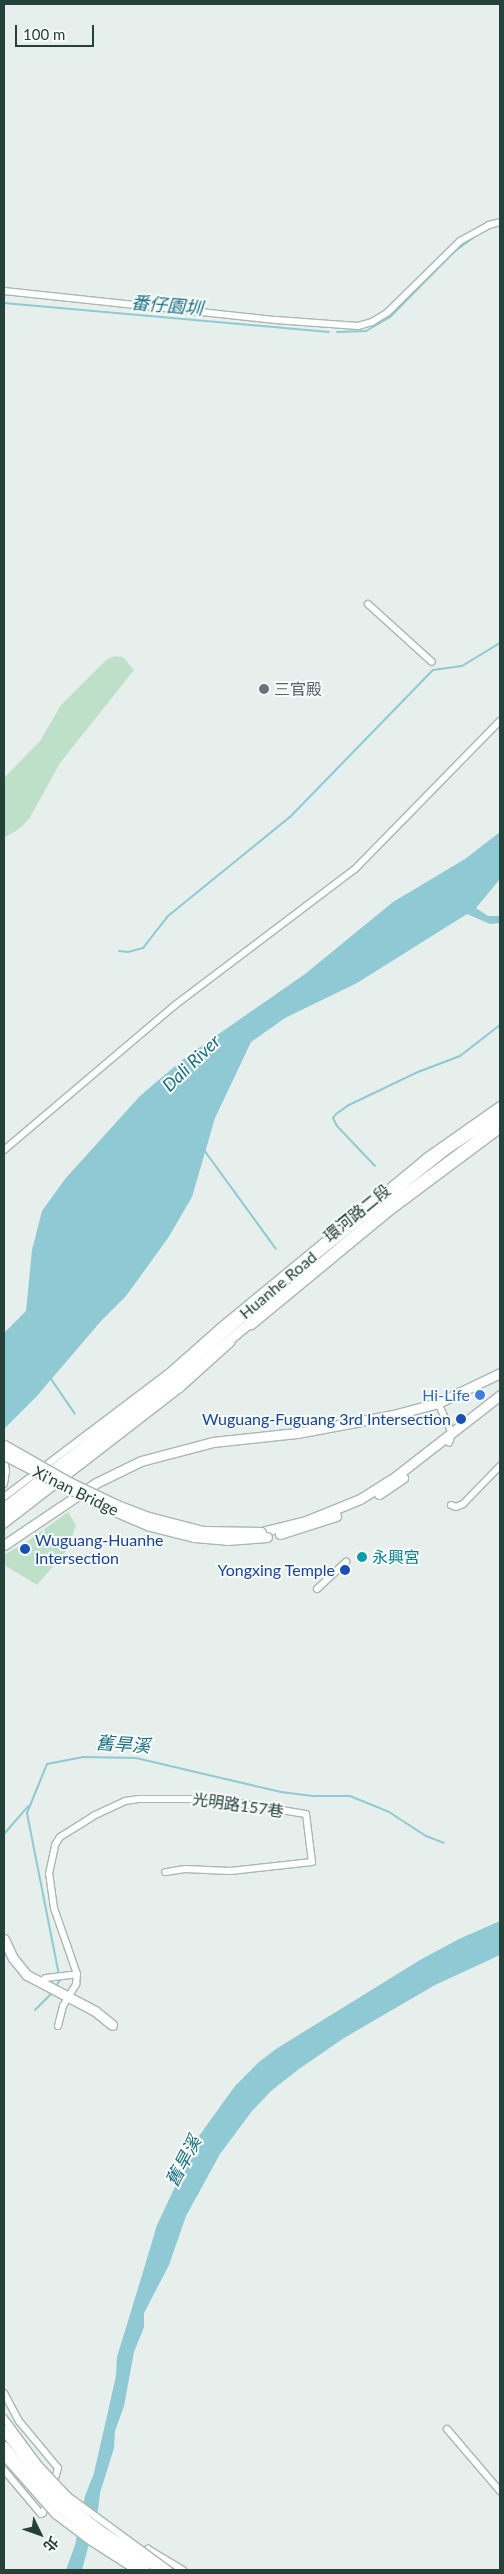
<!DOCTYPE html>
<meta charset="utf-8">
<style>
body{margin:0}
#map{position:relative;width:504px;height:2574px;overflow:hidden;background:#e6efeb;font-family:Lato,"Noto Sans TC",sans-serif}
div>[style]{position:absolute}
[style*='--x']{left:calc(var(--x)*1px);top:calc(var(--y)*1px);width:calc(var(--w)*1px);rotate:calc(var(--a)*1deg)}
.green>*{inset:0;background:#bfe0c8}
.water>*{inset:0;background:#8ec9d4}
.stream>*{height:2px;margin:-1px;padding:0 1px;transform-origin:1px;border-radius:1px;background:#8ec9d4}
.roads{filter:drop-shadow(1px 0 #a8b8b2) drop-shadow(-1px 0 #a8b8b2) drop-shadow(0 1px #a8b8b2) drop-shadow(0 -1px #a8b8b2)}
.street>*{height:6px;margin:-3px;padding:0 3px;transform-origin:3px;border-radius:3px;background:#fff}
.secondary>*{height:9px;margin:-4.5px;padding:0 4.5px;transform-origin:4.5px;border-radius:4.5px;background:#fff}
.bridges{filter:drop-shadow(1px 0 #a8b8b2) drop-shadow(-1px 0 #a8b8b2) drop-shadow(0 1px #a8b8b2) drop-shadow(0 -1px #a8b8b2)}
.street-bridge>*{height:6px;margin:-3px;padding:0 3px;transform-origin:3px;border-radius:3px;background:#fff}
.secondary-bridge>*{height:9px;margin:-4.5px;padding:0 4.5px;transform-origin:4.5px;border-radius:4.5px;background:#fff}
.dots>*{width:14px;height:14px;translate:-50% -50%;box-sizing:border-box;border:2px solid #f7fbf9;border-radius:50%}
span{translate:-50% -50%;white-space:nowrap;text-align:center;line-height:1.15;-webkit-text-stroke:4px #f7fbf9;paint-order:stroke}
.worship-label{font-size:16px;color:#5b616d}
.left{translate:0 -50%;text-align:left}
.street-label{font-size:16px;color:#24423a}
.shop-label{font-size:16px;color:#366cbe}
.right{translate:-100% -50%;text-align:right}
.transit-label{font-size:16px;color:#164399}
.culture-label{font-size:16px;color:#0d838f}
.water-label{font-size:18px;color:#1c6f80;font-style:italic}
.frame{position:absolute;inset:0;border:5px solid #24423a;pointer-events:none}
.north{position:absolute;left:15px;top:2509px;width:50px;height:50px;-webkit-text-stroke:4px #f7fbf9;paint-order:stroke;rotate:132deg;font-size:14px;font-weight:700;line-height:20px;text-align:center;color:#24423a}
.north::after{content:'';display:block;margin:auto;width:18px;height:22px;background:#24423a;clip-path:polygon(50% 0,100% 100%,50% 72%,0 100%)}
.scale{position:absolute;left:15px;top:25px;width:79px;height:22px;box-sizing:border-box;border:2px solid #24423a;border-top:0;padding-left:6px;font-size:15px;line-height:18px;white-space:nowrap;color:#24423a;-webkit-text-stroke:4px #f7fbf9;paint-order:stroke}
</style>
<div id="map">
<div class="green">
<i style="clip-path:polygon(115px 656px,123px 657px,134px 670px,60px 763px,29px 819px,19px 829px,4px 838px,4px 778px,40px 741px,61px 705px,106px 660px)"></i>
<i style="clip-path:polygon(68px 1512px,76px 1525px,70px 1543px,67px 1550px,37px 1585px,6px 1566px,4px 1555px,31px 1539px)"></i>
</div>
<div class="water">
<i style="clip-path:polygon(500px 832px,500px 879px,476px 908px,488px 916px,500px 916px,500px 923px,490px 924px,467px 914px,357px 983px,285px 1018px,251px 1042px,215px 1118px,192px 1197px,168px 1238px,126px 1296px,101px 1321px,36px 1397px,4px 1429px,4px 1333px,26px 1311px,32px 1250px,42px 1211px,65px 1179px,140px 1096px,187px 1056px,305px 974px,393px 902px,465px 859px)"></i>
<i style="clip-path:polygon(500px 1921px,500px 1955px,435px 1985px,344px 2038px,299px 2069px,271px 2091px,252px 2111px,220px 2154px,186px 2216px,169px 2265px,144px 2313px,144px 2327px,134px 2352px,124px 2406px,115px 2431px,114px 2448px,100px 2493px,98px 2510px,82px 2570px,66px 2570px,75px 2545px,85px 2496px,94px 2473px,116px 2376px,117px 2357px,146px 2262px,157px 2225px,199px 2136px,235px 2086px,259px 2062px,276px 2049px,420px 1960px,459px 1939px)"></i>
</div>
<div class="stream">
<i style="--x:4;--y:303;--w:326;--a:5.1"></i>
<i style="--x:337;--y:332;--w:29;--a:-2"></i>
<i style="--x:366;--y:331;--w:28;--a:-30"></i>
<i style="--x:390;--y:317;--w:93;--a:-45.4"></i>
<i style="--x:455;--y:251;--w:31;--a:-36"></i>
<i style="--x:119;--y:951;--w:9;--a:6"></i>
<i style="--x:128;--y:952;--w:16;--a:-15"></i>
<i style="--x:143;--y:948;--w:41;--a:-52"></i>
<i style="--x:168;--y:916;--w:157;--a:-39.1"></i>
<i style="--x:290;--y:817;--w:205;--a:-45.8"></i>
<i style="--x:433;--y:670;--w:29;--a:-8"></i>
<i style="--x:462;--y:666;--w:44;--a:-31.2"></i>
<i style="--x:204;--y:1150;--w:122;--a:54"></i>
<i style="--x:375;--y:1166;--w:55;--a:-133.5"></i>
<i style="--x:337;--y:1126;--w:9;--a:-117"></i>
<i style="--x:333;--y:1118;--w:5;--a:-53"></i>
<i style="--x:336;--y:1114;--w:16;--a:-35"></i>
<i style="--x:349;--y:1105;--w:76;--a:-25.6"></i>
<i style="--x:418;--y:1072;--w:45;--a:-20.9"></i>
<i style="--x:460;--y:1056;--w:51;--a:-37.8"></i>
<i style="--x:51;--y:1379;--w:42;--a:55.6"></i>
<i style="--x:4;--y:1834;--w:37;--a:-49"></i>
<i style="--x:56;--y:1986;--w:7;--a:-56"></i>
<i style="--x:60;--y:1980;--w:170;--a:-101.2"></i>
<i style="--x:27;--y:1813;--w:53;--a:-67.8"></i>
<i style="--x:47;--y:1764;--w:37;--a:-11"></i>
<i style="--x:83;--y:1757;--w:53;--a:1.1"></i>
<i style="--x:136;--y:1758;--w:149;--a:13.2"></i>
<i style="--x:281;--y:1792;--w:34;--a:7"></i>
<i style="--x:315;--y:1796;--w:35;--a:0"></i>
<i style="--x:350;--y:1796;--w:42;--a:22.3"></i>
<i style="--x:389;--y:1812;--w:44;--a:33"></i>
<i style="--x:426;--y:1836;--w:19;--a:21"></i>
<i style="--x:35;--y:2010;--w:24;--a:-45"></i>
</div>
<div class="roads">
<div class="street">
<i style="--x:4;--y:291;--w:274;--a:6.1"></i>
<i style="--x:276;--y:320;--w:82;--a:4.2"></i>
<i style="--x:358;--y:326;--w:15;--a:-16"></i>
<i style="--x:372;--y:322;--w:19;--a:-32"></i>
<i style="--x:388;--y:312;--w:101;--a:-44.6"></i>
<i style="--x:460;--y:241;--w:33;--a:-29"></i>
<i style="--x:489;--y:225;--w:11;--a:-15"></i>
<i style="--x:368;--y:604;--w:86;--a:42.2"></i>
<i style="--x:4;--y:1150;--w:224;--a:-40.3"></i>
<i style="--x:175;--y:1005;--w:226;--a:-37.1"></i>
<i style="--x:355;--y:869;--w:207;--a:-45.6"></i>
<i style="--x:252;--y:1326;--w:184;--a:-39.5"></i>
<i style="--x:394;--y:1209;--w:132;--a:-36.7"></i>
<i style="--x:438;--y:1403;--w:33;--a:65"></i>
<i style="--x:452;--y:1433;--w:10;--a:107"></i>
<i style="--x:4;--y:1457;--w:14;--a:82"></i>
<i style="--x:6;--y:1471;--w:13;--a:99"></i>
<i style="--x:4;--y:1497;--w:206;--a:-37.1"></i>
<i style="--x:168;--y:1373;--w:69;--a:-41.5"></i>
<i style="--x:220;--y:1327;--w:267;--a:-39.5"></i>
<i style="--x:426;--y:1157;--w:90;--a:-35.1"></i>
<i style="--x:451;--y:1505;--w:5;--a:22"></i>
<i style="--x:456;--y:1507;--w:8;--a:-23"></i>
<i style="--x:463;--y:1504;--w:53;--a:-45.8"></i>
<i style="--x:4;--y:1525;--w:222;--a:-37.7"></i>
<i style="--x:180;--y:1389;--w:69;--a:-42"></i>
<i style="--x:317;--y:1589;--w:40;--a:-43"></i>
<i style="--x:40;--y:1982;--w:7;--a:-34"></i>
<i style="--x:46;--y:1978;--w:31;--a:-7"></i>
<i style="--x:58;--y:2026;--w:21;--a:-76"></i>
<i style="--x:63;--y:2006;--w:26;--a:-59"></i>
<i style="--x:76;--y:1984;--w:10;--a:-84"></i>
<i style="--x:77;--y:1974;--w:70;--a:-109.2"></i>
<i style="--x:54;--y:1908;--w:34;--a:-98"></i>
<i style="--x:49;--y:1874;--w:30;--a:-78"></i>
<i style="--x:55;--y:1845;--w:9;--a:-58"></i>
<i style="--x:60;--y:1837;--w:39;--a:-32"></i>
<i style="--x:93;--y:1816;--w:35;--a:-25"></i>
<i style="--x:125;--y:1801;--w:14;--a:-8"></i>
<i style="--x:139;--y:1799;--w:75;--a:0"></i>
<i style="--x:214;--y:1799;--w:93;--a:9.3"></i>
<i style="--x:306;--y:1814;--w:48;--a:82.9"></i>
<i style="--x:312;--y:1862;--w:82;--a:173.7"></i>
<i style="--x:230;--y:1871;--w:45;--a:-177.5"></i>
<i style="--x:185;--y:1869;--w:20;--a:171"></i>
<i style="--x:4;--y:2393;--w:32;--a:62"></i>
<i style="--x:19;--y:2421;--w:61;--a:50.3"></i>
<i style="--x:58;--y:2468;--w:19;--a:106"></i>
<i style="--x:447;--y:2429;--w:82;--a:49.5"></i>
<i style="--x:4;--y:2470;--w:57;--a:49.9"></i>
<i style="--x:41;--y:2514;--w:2;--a:-27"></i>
<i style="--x:43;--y:2513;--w:12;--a:-70"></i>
<i style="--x:141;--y:2554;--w:9;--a:-36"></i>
<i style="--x:148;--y:2549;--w:41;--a:31"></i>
</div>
<div class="secondary">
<i style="--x:379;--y:1494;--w:29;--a:-34"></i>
<i style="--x:4;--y:1507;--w:212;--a:-37.7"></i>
<i style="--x:172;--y:1377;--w:179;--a:-40.7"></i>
<i style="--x:308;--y:1260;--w:102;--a:-39"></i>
<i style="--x:387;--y:1196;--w:75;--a:-38.5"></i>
<i style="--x:446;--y:1149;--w:65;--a:-33.7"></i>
<i style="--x:4;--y:1516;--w:213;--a:-37.4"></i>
<i style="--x:173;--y:1387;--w:282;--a:-40.1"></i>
<i style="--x:389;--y:1205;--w:139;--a:-36.8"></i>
<i style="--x:261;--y:1532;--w:46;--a:-13.7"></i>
<i style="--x:306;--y:1521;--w:58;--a:-22.2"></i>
<i style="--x:360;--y:1499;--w:36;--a:-32"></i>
<i style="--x:391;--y:1480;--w:138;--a:-37.9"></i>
<i style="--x:280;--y:1534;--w:59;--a:-17.8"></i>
<i style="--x:4;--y:1545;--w:111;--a:-34"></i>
<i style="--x:96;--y:1483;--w:50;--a:-26.1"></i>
<i style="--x:141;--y:1461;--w:74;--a:-14.8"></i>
<i style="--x:213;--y:1442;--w:84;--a:-6.1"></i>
<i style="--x:297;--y:1433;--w:98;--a:-10.6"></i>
<i style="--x:393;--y:1415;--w:47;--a:-14.9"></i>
<i style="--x:438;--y:1403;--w:69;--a:-25.8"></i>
<i style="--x:4;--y:1939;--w:21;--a:65"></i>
<i style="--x:13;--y:1958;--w:22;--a:51"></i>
<i style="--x:27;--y:1975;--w:77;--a:27.9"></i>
<i style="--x:95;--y:2011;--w:22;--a:39"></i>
</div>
</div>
<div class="bridges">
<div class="street-bridge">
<i style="--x:4;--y:2418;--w:57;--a:53.5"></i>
<i style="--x:38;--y:2464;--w:44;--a:46.8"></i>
<i style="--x:68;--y:2496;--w:125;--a:36.2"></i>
<i style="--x:4;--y:2457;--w:76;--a:48.7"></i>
<i style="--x:54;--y:2514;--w:46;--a:37.1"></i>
<i style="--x:91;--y:2542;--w:52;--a:32.5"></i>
</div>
<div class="secondary-bridge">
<i style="--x:4;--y:1445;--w:73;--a:29.7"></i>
<i style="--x:67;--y:1481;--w:55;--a:25.6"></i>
<i style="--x:117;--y:1505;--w:34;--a:21"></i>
<i style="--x:149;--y:1517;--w:56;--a:14.5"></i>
<i style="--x:203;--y:1531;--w:58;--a:1"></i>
<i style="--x:4;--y:1455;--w:111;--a:27.3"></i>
<i style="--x:103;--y:1506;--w:51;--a:23.1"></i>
<i style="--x:150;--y:1526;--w:45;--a:14"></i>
<i style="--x:194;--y:1537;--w:33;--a:5"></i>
<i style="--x:227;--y:1540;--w:40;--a:-4.3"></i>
<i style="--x:4;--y:2430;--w:47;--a:53.6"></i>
<i style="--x:32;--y:2468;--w:47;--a:45.9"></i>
<i style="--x:65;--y:2502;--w:45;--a:38.7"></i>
<i style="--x:100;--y:2530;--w:73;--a:33.3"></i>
<i style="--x:4;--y:2446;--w:34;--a:52"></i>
<i style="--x:25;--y:2473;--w:49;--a:45.8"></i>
<i style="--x:59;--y:2508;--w:47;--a:38.1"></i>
<i style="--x:96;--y:2537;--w:59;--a:34"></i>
</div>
</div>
<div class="dots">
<i style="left:264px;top:689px;background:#6b7280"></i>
<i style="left:480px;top:1395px;background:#3f7fe0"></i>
<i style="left:461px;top:1419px;background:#1a4fb4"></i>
<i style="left:25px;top:1549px;background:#1a4fb4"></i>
<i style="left:362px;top:1557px;background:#0f9aa8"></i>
<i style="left:345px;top:1570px;background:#1a4fb4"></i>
</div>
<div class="worship-label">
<span class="left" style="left:274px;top:689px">三官殿</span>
</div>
<div class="street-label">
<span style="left:357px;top:1213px;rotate:-39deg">環河路二段</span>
<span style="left:278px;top:1285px;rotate:-40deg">Huanhe Road</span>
<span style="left:76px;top:1491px;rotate:26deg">Xi'nan Bridge</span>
<span style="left:238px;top:1805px;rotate:8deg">光明路157巷</span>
</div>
<div class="shop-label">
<span class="right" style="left:470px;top:1395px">Hi-Life</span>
</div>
<div class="transit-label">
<span class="right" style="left:451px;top:1419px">Wuguang-Fuguang 3rd Intersection</span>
<span class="left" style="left:35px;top:1549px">Wuguang-Huanhe<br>Intersection</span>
<span class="right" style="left:335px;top:1570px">Yongxing Temple</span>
</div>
<div class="culture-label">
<span class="left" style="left:372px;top:1557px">永興宮</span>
</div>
<div class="water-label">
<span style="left:167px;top:305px;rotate:5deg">番仔園圳</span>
<span style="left:191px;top:1063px;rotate:-44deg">Dali River</span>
<span style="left:123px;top:1744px;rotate:4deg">舊旱溪</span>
<span style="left:183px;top:2161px;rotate:-62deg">舊旱溪</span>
</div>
<div class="frame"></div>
<div class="north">北</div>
<div class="scale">100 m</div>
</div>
